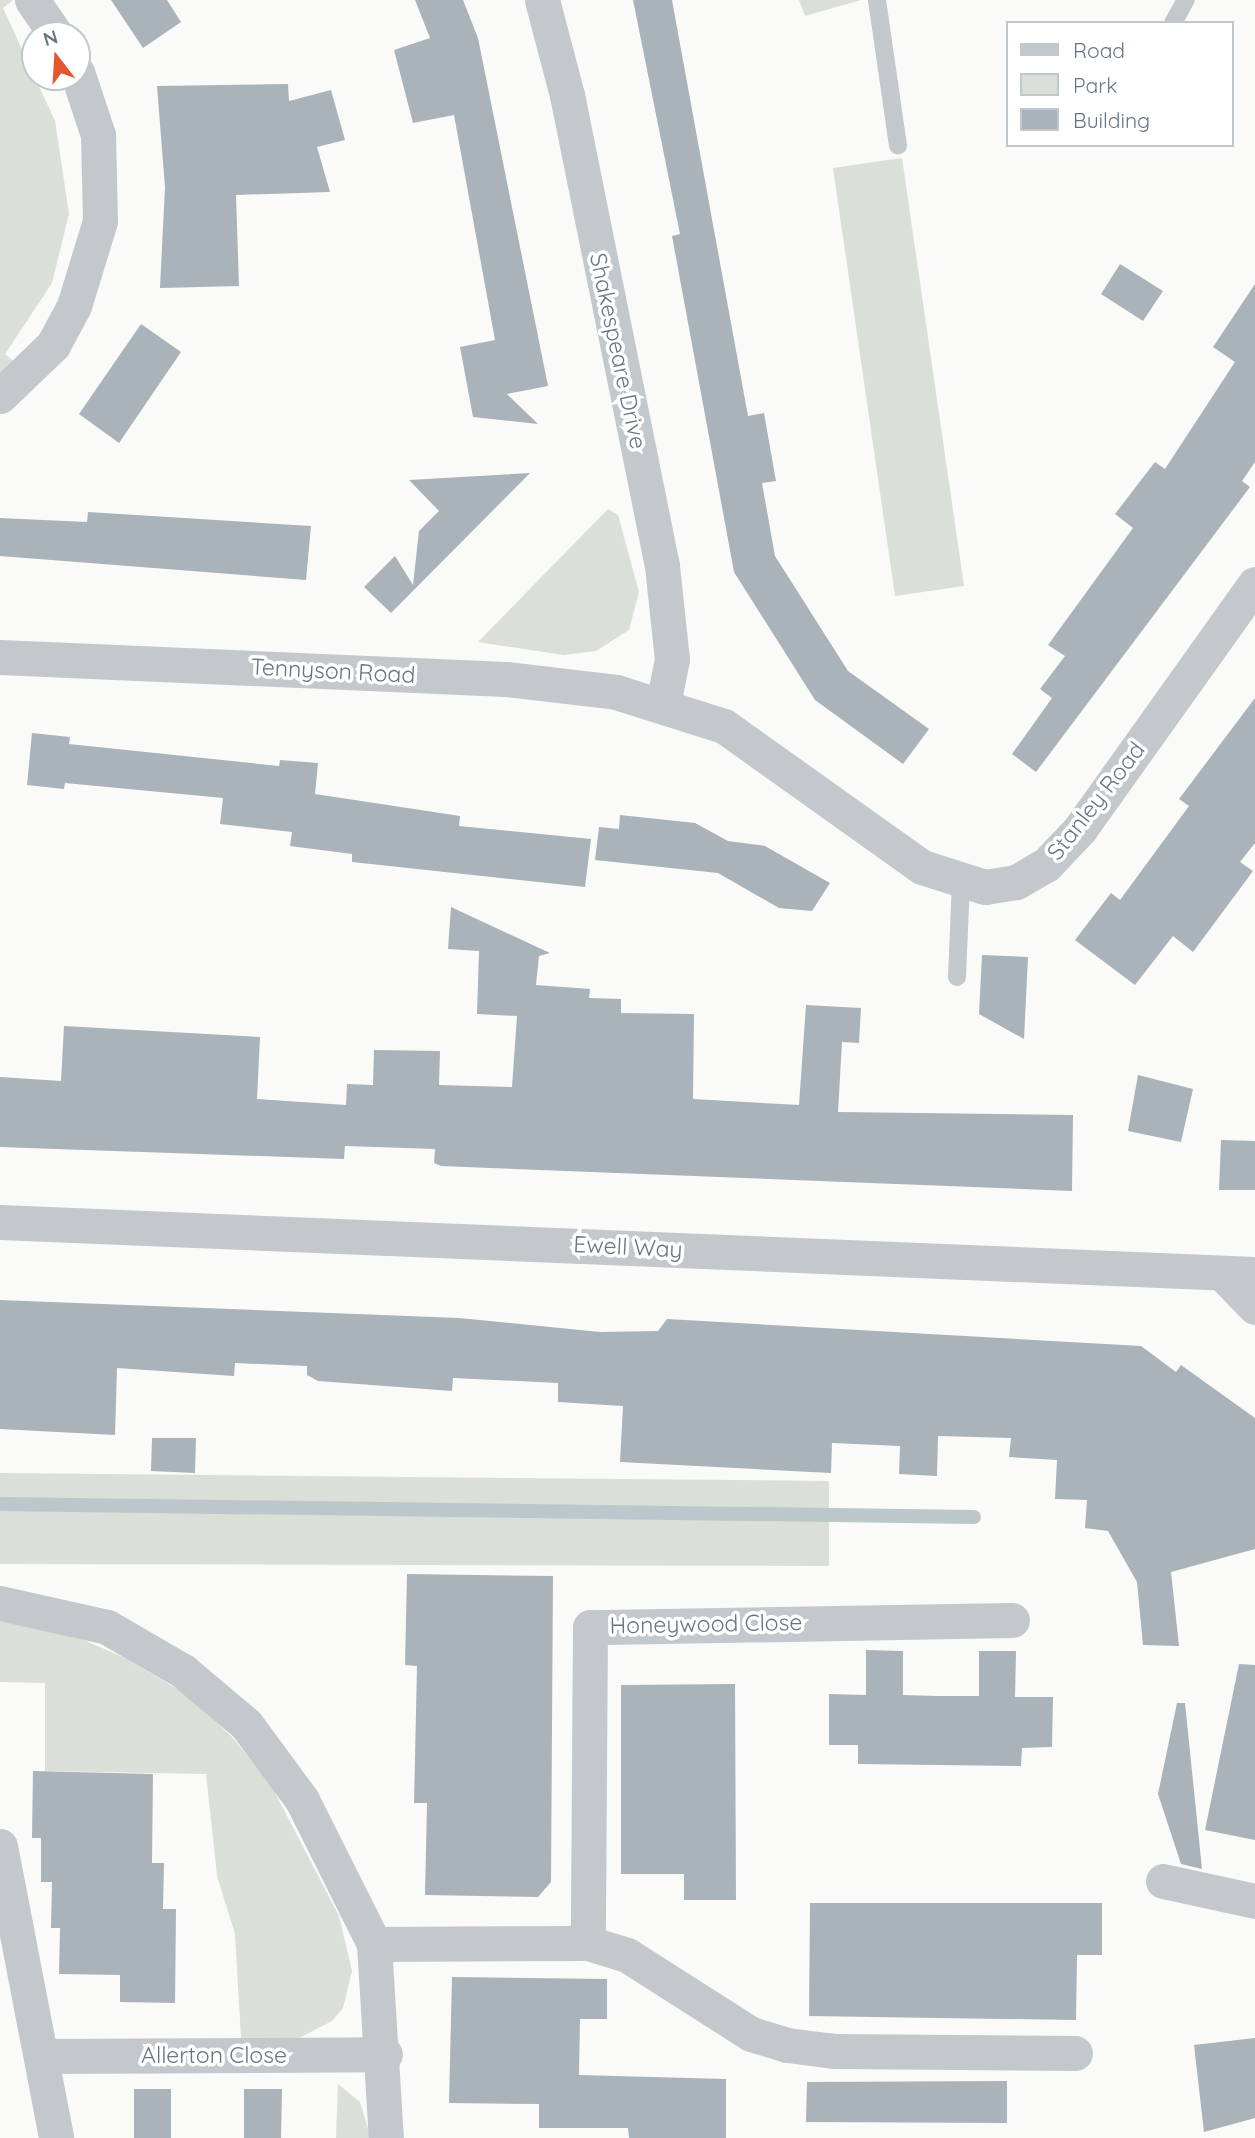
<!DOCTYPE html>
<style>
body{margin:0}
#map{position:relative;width:1255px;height:2138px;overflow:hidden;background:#fafaf8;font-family:Quicksand,sans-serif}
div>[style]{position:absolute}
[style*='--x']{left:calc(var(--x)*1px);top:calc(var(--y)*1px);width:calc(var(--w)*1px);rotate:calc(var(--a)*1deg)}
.green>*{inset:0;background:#dadfd7}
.stream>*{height:14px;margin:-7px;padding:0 7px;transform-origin:7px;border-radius:7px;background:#bbc7cb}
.building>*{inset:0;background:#aab3b9}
.lane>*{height:18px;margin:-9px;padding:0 9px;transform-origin:9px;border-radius:9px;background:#c3c8cc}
.street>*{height:35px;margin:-17.5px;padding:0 17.5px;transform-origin:17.5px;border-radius:17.5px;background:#c3c8cc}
span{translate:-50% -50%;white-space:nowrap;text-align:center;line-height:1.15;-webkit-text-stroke:7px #fff;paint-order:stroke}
.street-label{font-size:23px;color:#657683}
.legend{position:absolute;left:1006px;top:21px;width:228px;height:126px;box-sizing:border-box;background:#fff;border:2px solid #c1c8cd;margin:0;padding:9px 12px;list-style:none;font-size:21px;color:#657683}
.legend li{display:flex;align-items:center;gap:14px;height:35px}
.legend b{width:35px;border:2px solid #c1c8cd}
.north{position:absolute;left:21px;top:21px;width:70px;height:70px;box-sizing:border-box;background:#fff;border:2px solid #c1c8cd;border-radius:50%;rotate:343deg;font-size:19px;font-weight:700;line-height:28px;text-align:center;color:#657683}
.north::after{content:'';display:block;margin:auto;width:24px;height:32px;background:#e4572e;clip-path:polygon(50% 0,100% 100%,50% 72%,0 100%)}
</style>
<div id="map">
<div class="green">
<i style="clip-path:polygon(0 0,13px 0,3px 8px,55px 121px,69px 214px,52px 283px,5px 354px,17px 364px,0 382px)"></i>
<i style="clip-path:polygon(799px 0,861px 0,805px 16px)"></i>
<i style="clip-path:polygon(902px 158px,964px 586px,895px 596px,833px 168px)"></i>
<i style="clip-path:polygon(608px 509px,618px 515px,639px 592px,629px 630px,596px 651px,563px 655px,478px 642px)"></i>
<i style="clip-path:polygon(0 1473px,829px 1481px,829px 1566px,0 1564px)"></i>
<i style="clip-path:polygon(0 1618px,63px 1631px,125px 1658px,189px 1696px,232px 1737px,271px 1785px,339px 1916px,352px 1971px,343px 2008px,332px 2021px,297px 2039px,241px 2038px,235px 1934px,217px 1876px,206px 1774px,45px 1771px,45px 1683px,0 1682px)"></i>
<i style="clip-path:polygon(338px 2084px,360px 2102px,371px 2138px,336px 2138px)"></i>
</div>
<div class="stream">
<i style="--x:0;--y:1504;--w:974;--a:0.76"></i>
</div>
<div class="building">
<i style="clip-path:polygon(111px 0,167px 0,181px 22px,143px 48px)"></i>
<i style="clip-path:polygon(415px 0,463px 0,478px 38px,548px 386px,507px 394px,538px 424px,473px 417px,460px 347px,495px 340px,454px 115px,413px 123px,394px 50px,430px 38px)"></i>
<i style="clip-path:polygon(633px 0,672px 0,748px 416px,764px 413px,776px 481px,762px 483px,775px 556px,848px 671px,929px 729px,903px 764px,815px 700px,734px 572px,672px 236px,680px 234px)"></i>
<i style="clip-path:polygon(288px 84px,289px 101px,331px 90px,345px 140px,317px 147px,330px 192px,236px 195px,239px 286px,160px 288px,165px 187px,157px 86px)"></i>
<i style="clip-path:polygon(1120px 264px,1163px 291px,1143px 321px,1101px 294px)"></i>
<i style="clip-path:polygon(1255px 284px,1255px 462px,1242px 481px,1250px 487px,1036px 772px,1012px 754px,1052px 698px,1040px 689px,1065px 656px,1048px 645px,1133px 528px,1115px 514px,1155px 462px,1165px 469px,1235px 362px,1213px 347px)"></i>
<i style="clip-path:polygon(141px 324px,181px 352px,119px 443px,79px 414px)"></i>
<i style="clip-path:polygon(530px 473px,391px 613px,364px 587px,395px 556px,413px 585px,419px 531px,439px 511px,409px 480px)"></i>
<i style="clip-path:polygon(88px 512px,311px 526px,306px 580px,0 556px,0 518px,87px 522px)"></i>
<i style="clip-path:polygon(1255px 698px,1255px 843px,1240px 862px,1253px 871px,1193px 952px,1173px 936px,1135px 985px,1075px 940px,1111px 893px,1120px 900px,1189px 806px,1179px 799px)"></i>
<i style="clip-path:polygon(32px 733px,70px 737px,69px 744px,279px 766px,280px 760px,318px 763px,315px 794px,460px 816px,459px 826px,591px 839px,585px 887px,352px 862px,352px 854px,290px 846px,292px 832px,220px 824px,223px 798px,65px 783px,64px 789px,27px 785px)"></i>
<i style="clip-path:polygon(620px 815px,695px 823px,728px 841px,765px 846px,830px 883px,812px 911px,779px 908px,718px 873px,595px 860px,599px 827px,619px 829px)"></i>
<i style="clip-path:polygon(451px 907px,550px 953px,539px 956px,536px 985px,590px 989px,589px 998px,621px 999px,621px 1013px,694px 1014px,693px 1099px,799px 1105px,806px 1005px,861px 1008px,859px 1043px,842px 1042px,838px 1112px,1073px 1115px,1072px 1191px,441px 1166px,434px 1163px,435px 1149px,345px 1146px,344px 1159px,0 1147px,0 1077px,61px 1081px,64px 1026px,260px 1037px,257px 1099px,346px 1105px,347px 1084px,373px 1085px,374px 1050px,440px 1051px,439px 1085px,512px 1087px,517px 1016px,477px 1014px,479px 951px,448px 949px)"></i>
<i style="clip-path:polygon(982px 955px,1028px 957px,1024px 1039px,979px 1014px)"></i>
<i style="clip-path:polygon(1138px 1075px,1193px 1089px,1181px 1142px,1128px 1131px)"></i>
<i style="clip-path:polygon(1221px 1140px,1255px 1141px,1255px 1190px,1219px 1190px)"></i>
<i style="clip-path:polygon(0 1300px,459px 1318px,600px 1332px,658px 1331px,667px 1319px,1141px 1346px,1176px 1372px,1181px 1365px,1255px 1418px,1255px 1549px,1171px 1572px,1179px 1646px,1143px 1645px,1137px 1582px,1108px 1531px,1085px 1528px,1087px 1500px,1055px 1499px,1057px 1460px,1009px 1457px,1011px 1438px,938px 1436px,937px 1476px,899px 1474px,900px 1446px,832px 1443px,831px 1473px,620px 1462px,623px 1406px,558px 1402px,558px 1383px,453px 1378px,452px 1391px,318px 1381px,307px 1375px,307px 1366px,235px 1363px,234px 1376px,117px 1368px,115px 1435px,0 1429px)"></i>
<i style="clip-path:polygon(152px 1438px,196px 1438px,195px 1473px,151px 1471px)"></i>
<i style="clip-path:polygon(407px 1574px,553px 1576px,551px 1882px,538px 1897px,425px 1895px,427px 1803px,414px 1803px,417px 1666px,405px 1665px)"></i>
<i style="clip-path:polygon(866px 1650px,903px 1651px,903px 1695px,938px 1696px,979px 1696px,979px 1651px,1016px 1651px,1015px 1697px,1053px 1697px,1052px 1747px,1022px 1748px,1021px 1766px,858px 1764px,858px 1745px,829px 1745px,829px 1694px,866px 1695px)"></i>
<i style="clip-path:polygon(1239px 1664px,1255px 1665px,1255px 1840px,1205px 1830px)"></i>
<i style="clip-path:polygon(735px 1684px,736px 1900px,684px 1900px,684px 1874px,621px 1874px,621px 1685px)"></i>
<i style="clip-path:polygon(1177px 1703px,1185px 1703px,1202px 1869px,1181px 1864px,1158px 1794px)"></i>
<i style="clip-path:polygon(33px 1771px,153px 1774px,152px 1863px,164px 1863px,163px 1909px,176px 1909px,175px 2003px,120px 2002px,120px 1975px,59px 1974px,60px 1928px,51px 1928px,52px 1882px,41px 1882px,41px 1838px,32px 1838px)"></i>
<i style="clip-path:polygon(810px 1903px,1102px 1903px,1102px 1955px,1077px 1955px,1076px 2020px,809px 2016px)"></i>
<i style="clip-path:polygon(452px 1977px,607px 1979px,607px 2019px,580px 2019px,579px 2075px,726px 2079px,726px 2138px,629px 2138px,628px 2128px,539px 2128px,539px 2104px,449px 2103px)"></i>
<i style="clip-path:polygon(1255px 2038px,1255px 2118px,1204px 2132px,1194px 2045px)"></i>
<i style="clip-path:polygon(1007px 2081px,1007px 2123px,806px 2122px,807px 2082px)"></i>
<i style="clip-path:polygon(134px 2089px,171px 2089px,171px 2138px,134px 2138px)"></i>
<i style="clip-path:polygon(244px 2089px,282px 2089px,281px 2138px,244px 2138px)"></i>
</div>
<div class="lane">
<i style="--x:877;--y:0;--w:147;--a:81.8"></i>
<i style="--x:1173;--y:23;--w:26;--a:-61"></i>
<i style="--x:957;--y:977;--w:94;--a:-87.6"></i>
</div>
<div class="street">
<i style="--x:32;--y:0;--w:42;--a:55.6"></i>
<i style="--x:542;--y:0;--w:98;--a:75.3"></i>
<i style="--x:567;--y:95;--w:480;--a:78.6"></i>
<i style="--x:662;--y:566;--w:94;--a:83.9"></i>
<i style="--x:672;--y:659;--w:46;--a:101.3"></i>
<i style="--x:0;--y:396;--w:74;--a:-43.9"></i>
<i style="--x:53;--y:345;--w:44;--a:-61.7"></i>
<i style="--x:74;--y:306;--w:89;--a:-73"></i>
<i style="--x:100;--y:221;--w:86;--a:-91.3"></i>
<i style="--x:98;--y:135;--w:66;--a:-108.4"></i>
<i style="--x:0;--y:657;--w:506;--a:2.49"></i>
<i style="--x:506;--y:679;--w:111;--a:6.7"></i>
<i style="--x:616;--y:692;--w:113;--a:17.5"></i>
<i style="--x:724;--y:726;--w:243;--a:35.5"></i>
<i style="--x:922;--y:867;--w:66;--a:17.6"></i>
<i style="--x:985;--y:887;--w:31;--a:-9"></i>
<i style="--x:1016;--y:882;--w:34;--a:-30"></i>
<i style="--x:1046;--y:865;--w:50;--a:-46.6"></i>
<i style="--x:1080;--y:829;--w:301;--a:-54.5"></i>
<i style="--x:0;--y:1222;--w:1256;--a:2.37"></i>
<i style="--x:1223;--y:1274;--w:46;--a:45.9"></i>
<i style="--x:0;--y:1603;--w:110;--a:12.6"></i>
<i style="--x:107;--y:1627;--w:88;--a:30.1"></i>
<i style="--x:183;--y:1671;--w:82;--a:40.1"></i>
<i style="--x:246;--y:1724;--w:94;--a:53.6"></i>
<i style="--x:302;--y:1800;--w:161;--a:63.4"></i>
<i style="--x:374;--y:1944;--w:194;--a:86.5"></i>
<i style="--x:1012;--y:1620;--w:422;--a:179"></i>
<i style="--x:590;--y:1627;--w:316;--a:90.4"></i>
<i style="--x:588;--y:1943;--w:41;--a:17.1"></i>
<i style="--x:627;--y:1955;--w:147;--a:32.5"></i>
<i style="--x:751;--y:2034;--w:38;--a:17"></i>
<i style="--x:787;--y:2045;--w:47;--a:7.3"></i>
<i style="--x:834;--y:2051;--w:241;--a:0.5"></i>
<i style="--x:0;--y:1846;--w:297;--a:79.1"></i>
<i style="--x:1163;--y:1881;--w:94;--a:12.3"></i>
<i style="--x:374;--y:1944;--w:214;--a:-0.3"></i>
<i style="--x:44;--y:2056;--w:341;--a:-0.3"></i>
</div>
<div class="street-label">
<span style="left:618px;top:351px;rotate:78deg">Shakespeare Drive</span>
<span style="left:333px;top:671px;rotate:3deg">Tennyson Road</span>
<span style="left:1096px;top:801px;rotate:-52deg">Stanley Road</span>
<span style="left:628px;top:1247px;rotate:3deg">Ewell Way</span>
<span style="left:706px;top:1624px;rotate:-1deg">Honeywood Close</span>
<span style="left:214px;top:2055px">Allerton Close</span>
</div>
<ul class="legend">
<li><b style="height:9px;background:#c3c8cc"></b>Road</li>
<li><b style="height:19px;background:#dadfd7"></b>Park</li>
<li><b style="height:19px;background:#aab3b9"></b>Building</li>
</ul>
<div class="north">N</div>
</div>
